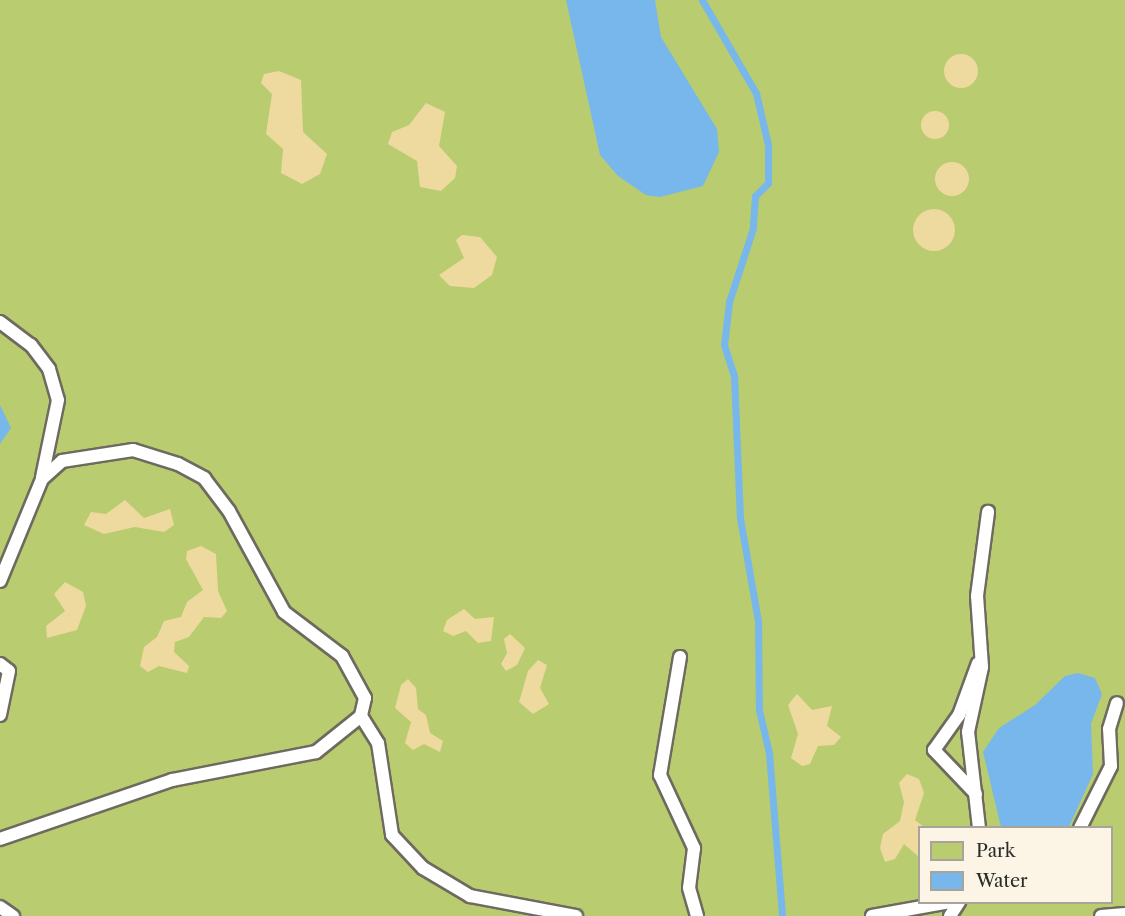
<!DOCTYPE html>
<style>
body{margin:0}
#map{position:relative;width:1125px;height:916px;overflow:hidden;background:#eee0bf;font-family:"Libre Caslon Text",serif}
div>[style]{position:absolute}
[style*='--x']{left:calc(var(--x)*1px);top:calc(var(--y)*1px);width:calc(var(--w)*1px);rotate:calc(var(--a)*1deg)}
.green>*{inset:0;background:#b9cc6f}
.sand>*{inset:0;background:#eeda9e}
.round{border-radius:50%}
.water>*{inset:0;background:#77b7eb}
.stream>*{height:7px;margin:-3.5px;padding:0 3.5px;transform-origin:3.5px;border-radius:3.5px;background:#77b7eb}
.roads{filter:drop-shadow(2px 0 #6f6a5f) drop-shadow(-2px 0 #6f6a5f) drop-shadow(0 2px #6f6a5f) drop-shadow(0 -2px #6f6a5f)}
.service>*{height:12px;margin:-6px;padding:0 6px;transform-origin:6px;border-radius:6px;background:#fff}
span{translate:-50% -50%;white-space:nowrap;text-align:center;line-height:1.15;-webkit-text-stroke:5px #fcf5e5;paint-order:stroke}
.legend{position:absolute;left:918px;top:826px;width:195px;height:78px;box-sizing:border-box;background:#fcf5e5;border:2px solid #a8a49b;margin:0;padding:8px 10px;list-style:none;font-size:18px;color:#2b2b2b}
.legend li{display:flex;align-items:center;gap:12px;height:30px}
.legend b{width:30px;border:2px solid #a8a49b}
</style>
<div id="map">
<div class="green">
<i style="clip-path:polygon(evenodd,0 0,1125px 0,1125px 916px,0 916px,0 0,920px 828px,1112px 828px,1112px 902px,920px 902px,920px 828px)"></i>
</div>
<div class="sand">
<i class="round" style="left:944px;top:54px;width:34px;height:34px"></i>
<i style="clip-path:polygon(279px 71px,301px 80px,303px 132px,327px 154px,320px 174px,302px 184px,281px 173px,283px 149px,266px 134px,272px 94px,261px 83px,264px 74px)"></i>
<i style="clip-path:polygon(426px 103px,445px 112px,439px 146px,457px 166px,455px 178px,441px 191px,420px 187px,417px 161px,388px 144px,392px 132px,409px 125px)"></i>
<i class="round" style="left:921px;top:111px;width:28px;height:28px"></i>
<i class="round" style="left:935px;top:162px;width:34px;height:34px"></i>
<i class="round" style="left:913px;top:209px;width:42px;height:42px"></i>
<i style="clip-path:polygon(462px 235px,480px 237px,497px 257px,492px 275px,474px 288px,450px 286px,439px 275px,464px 258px,456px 240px)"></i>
<i style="clip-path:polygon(125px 500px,144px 518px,170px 509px,174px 525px,164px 532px,135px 527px,104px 534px,84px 525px,91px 512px,106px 514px)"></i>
<i style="clip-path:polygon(201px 546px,216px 554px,218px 591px,227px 611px,221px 618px,204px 617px,189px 637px,175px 642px,174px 652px,189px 666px,187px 673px,159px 666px,148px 672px,140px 666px,144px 647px,157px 637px,164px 621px,181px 617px,187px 602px,203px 590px,186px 559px,187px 551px)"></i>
<i style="clip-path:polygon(65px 582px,83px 592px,86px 606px,77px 630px,47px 638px,46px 626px,65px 611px,54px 594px)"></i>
<i style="clip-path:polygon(464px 609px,475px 619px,494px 617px,491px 641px,478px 643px,466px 631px,453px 636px,443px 631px,447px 620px)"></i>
<i style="clip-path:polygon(510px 634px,525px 648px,517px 665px,506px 671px,501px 664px,507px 653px,504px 639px)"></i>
<i style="clip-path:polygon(538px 660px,547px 665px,540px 688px,549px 704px,533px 714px,519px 702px,528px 671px)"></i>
<i style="clip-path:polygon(408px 679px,416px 688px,418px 709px,426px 715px,430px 733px,443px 741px,440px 752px,424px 744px,413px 750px,405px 743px,411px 722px,395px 708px,401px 685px)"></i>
<i style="clip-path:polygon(797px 694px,812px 710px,832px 706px,827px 726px,841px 737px,834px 745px,818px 746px,810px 764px,802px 766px,791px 758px,798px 734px,788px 705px)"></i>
<i style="clip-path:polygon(907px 774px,919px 779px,924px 793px,915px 820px,924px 827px,920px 828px,919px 857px,904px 844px,895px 859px,885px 862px,880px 848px,883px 834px,900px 821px,904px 802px,899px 783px)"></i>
</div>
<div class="water">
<i style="clip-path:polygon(566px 0,655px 0,661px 37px,717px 129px,719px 152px,703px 186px,660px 197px,646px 195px,618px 176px,600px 155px)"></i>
<i style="clip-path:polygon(0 405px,11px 428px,0 444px)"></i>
<i style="clip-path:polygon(1078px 673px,1095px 678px,1102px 694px,1091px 724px,1093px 774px,1069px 827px,1001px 827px,983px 752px,999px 728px,1035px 705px,1065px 676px)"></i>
</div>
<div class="stream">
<i style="--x:702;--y:0;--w:108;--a:59.9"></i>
<i style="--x:756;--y:93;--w:53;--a:77"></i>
<i style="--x:768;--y:145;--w:38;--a:90"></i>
<i style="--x:768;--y:183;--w:18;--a:135"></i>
<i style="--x:755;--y:196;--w:32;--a:94"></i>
<i style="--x:753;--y:228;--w:78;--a:108"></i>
<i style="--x:729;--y:302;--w:43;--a:96.6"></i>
<i style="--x:724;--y:345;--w:33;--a:72"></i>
<i style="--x:734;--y:376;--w:142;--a:87.6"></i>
<i style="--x:740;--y:518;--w:105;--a:80.1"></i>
<i style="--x:758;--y:621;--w:89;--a:89.4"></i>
<i style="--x:759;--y:710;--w:44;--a:76.9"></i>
<i style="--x:769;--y:753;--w:162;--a:85.4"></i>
</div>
<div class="roads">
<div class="service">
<i style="--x:0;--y:322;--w:39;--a:37"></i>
<i style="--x:31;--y:345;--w:30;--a:53"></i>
<i style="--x:49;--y:369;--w:32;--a:74"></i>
<i style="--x:58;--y:400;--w:79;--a:101.7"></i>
<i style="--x:0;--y:581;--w:110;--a:-67.6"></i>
<i style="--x:42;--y:479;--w:27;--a:-42"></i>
<i style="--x:62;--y:461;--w:72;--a:-8.8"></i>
<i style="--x:133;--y:450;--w:47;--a:17.3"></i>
<i style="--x:178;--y:464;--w:30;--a:28"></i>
<i style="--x:204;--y:478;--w:41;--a:52.9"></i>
<i style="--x:229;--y:511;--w:115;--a:61.4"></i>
<i style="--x:284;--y:612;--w:73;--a:37.2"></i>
<i style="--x:342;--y:656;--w:48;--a:61.3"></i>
<i style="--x:365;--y:698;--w:18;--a:103"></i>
<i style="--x:361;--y:716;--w:58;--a:141.3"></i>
<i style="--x:316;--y:752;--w:147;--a:169"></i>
<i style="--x:172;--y:780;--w:182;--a:161.1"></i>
<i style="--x:680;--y:657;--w:120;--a:99.6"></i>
<i style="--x:660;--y:775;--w:81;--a:65"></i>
<i style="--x:694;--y:848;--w:40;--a:97.1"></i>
<i style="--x:689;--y:888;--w:29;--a:74"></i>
<i style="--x:0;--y:664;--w:11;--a:38"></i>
<i style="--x:9;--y:671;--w:45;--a:101.6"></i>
<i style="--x:361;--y:716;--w:32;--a:58"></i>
<i style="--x:378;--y:743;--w:93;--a:81.3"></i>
<i style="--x:392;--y:835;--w:45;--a:46.8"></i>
<i style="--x:423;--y:868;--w:55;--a:30.8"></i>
<i style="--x:470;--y:896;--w:108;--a:10.7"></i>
<i style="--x:976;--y:794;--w:61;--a:-133.7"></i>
<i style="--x:934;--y:750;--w:43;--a:-54.5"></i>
<i style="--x:959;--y:715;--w:55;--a:-69.9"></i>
<i style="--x:979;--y:828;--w:97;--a:-96.5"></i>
<i style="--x:968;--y:732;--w:66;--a:-77.8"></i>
<i style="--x:982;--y:667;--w:71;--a:-94"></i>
<i style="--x:977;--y:596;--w:85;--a:-82.5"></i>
<i style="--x:1080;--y:828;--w:69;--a:-63.4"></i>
<i style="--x:1111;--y:766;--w:37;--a:-93"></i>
<i style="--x:1109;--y:729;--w:27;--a:-73"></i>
<i style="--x:0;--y:907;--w:16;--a:35"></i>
<i style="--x:872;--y:916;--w:79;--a:-10.2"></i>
<i style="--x:950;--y:916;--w:17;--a:-57"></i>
<i style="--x:1101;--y:916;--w:24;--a:-5"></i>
</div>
</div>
<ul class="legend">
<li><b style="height:16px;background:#b9cc6f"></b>Park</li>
<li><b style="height:16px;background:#77b7eb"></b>Water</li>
</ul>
</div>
